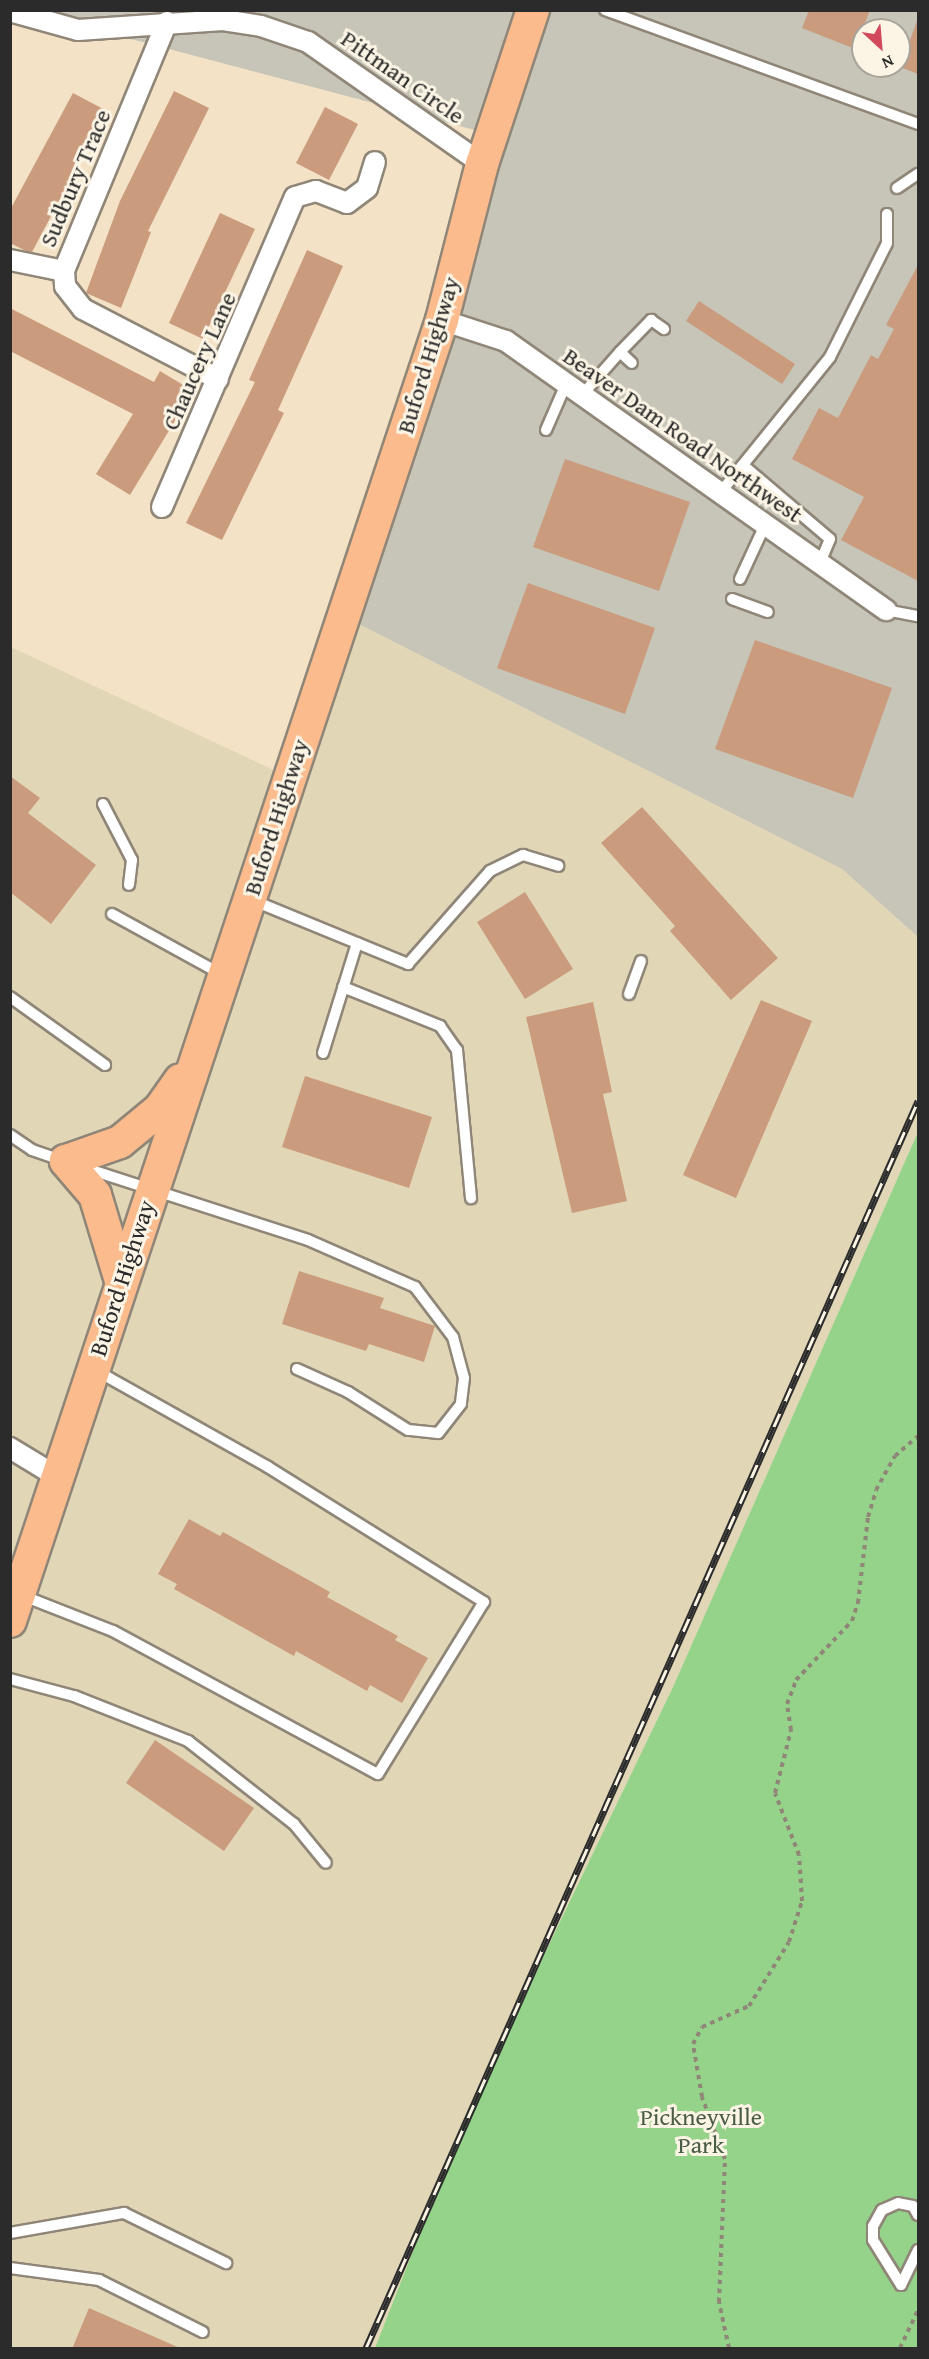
<!DOCTYPE html>
<style>
body{margin:0}
#map{position:relative;width:929px;height:2359px;overflow:hidden;background:#f3e2c5;font-family:"Gentium Book Plus",serif}
div>[style]{position:absolute}
[style*='--x']{left:calc(var(--x)*1px);top:calc(var(--y)*1px);width:calc(var(--w)*1px);rotate:calc(var(--a)*1deg)}
.built>*{inset:0;background:#e1d7b7}
.industrial>*{inset:0;background:#c7c5b8}
.green>*{inset:0;background:#94d389}
.building>*{inset:0;background:#ca9b7d}
.path>*{height:4px;margin-top:-2px;transform-origin:0;background:repeating-linear-gradient(90deg,#8f8678 0 4.5px,transparent 0 9px)}
.roads{filter:drop-shadow(2px 0 #8f8678) drop-shadow(-2px 0 #8f8678) drop-shadow(0 2px #8f8678) drop-shadow(0 -2px #8f8678)}
.service>*{height:10px;margin:-5px;padding:0 5px;transform-origin:5px;border-radius:5px;background:#fff}
.minor>*{height:20px;margin:-10px;padding:0 10px;transform-origin:10px;border-radius:10px;background:#fff}
.primary>*{height:32px;margin:-16px;padding:0 16px;transform-origin:16px;border-radius:16px;background:#fbbb8c}
.rail>*{height:7px;margin-top:-3.5px;transform-origin:0;background:repeating-linear-gradient(90deg,#fcf5e5 0 14px,#2b2b2b 0 28px);box-sizing:border-box;border-block:2px solid #2b2b2b}
span{translate:-50% -50%;white-space:nowrap;text-align:center;line-height:1.15;-webkit-text-stroke:6px #fcf5e5;paint-order:stroke}
.street-label{font-size:24px;color:#2b2b2b}
.park-label{font-size:24px;color:#4a5d47}
.frame{position:absolute;inset:0;border:12px solid #2b2b2b;pointer-events:none}
.north{position:absolute;left:851px;top:18px;width:60px;height:60px;box-sizing:border-box;background:#fcf5e5;border:2px solid #a8a49b;border-radius:50%;rotate:154deg;font-size:16px;font-weight:700;line-height:24px;text-align:center;color:#2b2b2b}
.north::after{content:'';display:block;margin:auto;width:21px;height:27px;background:#d1495b;clip-path:polygon(50% 0,100% 100%,50% 72%,0 100%)}
</style>
<div id="map">
<div class="built">
<i style="clip-path:polygon(333px 611px,842px 869px,918px 937px,918px 1132px,673px 1687px,464px 2121px,375px 2348px,11px 2348px,11px 647px,280px 773px)"></i>
</div>
<div class="industrial">
<i style="clip-path:polygon(evenodd,25px 11px,918px 11px,918px 937px,842px 869px,333px 611px,490px 134px,25px 11px,863px 30px,899px 30px,899px 66px,863px 66px,863px 30px)"></i>
</div>
<div class="green">
<i style="clip-path:polygon(918px 1132px,918px 2348px,375px 2348px,464px 2121px,673px 1687px)"></i>
</div>
<div class="building">
<i style="clip-path:polygon(809px 10px,870px 10px,855px 49px,802px 28px)"></i>
<i style="clip-path:polygon(917px 21px,918px 21px,918px 74px,900px 67px)"></i>
<i style="clip-path:polygon(174px 91px,209px 108px,148px 231px,151px 232px,121px 308px,86px 293px,120px 201px)"></i>
<i style="clip-path:polygon(73px 93px,107px 111px,32px 252px,26px 251px,10px 243px,10px 210px)"></i>
<i style="clip-path:polygon(325px 107px,358px 124px,329px 180px,296px 163px)"></i>
<i style="clip-path:polygon(220px 213px,255px 229px,203px 339px,169px 323px)"></i>
<i style="clip-path:polygon(307px 250px,343px 266px,278px 410px,284px 413px,222px 540px,186px 523px,255px 382px,249px 380px)"></i>
<i style="clip-path:polygon(918px 265px,918px 581px,841px 540px,864px 497px,792px 459px,819px 408px,838px 418px,871px 355px,878px 359px,894px 329px,886px 325px)"></i>
<i style="clip-path:polygon(699px 301px,795px 364px,782px 384px,686px 321px)"></i>
<i style="clip-path:polygon(10px 308px,154px 382px,160px 371px,193px 391px,130px 495px,96px 474px,133px 414px,10px 351px)"></i>
<i style="clip-path:polygon(565px 459px,690px 502px,659px 591px,533px 547px)"></i>
<i style="clip-path:polygon(528px 583px,655px 628px,625px 714px,497px 668px)"></i>
<i style="clip-path:polygon(755px 640px,892px 688px,853px 798px,715px 749px)"></i>
<i style="clip-path:polygon(10px 776px,40px 798px,28px 813px,96px 865px,51px 924px,10px 892px)"></i>
<i style="clip-path:polygon(642px 807px,778px 958px,731px 1000px,670px 931px,675px 926px,601px 843px)"></i>
<i style="clip-path:polygon(525px 892px,573px 969px,525px 999px,477px 922px)"></i>
<i style="clip-path:polygon(761px 1000px,812px 1021px,736px 1198px,683px 1175px)"></i>
<i style="clip-path:polygon(593px 1002px,612px 1092px,603px 1094px,627px 1201px,572px 1213px,526px 1017px)"></i>
<i style="clip-path:polygon(305px 1076px,432px 1117px,409px 1188px,282px 1147px)"></i>
<i style="clip-path:polygon(299px 1271px,384px 1298px,380px 1308px,435px 1326px,424px 1362px,369px 1344px,366px 1351px,282px 1324px)"></i>
<i style="clip-path:polygon(189px 1519px,220px 1536px,223px 1532px,330px 1592px,327px 1597px,398px 1636px,395px 1640px,428px 1658px,402px 1703px,370px 1685px,367px 1691px,296px 1651px,294px 1656px,174px 1589px,177px 1584px,158px 1574px)"></i>
<i style="clip-path:polygon(155px 1740px,254px 1808px,224px 1851px,126px 1783px)"></i>
<i style="clip-path:polygon(89px 2308px,182px 2349px,72px 2349px)"></i>
</div>
<div class="path">
<i style="--x:729;--y:2348;--w:47;--a:-102.3"></i>
<i style="--x:719;--y:2302;--w:143;--a:-87.6"></i>
<i style="--x:725;--y:2159;--w:66;--a:-110.4"></i>
<i style="--x:702;--y:2097;--w:54;--a:-99.6"></i>
<i style="--x:693;--y:2044;--w:19;--a:-62"></i>
<i style="--x:702;--y:2027;--w:51;--a:-24.1"></i>
<i style="--x:749;--y:2006;--w:75;--a:-58"></i>
<i style="--x:789;--y:1942;--w:43;--a:-72.4"></i>
<i style="--x:802;--y:1901;--w:46;--a:-93.7"></i>
<i style="--x:799;--y:1855;--w:66;--a:-111.2"></i>
<i style="--x:775;--y:1793;--w:65;--a:-75.7"></i>
<i style="--x:791;--y:1730;--w:26;--a:-99"></i>
<i style="--x:787;--y:1704;--w:26;--a:-69"></i>
<i style="--x:796;--y:1680;--w:81;--a:-46.5"></i>
<i style="--x:852;--y:1621;--w:19;--a:-72"></i>
<i style="--x:858;--y:1603;--w:87;--a:-83.4"></i>
<i style="--x:868;--y:1517;--w:28;--a:-73"></i>
<i style="--x:876;--y:1490;--w:39;--a:-61"></i>
<i style="--x:895;--y:1456;--w:30;--a:-41"></i>
<i style="--x:900;--y:2348;--w:42;--a:-64.7"></i>
</div>
<div class="roads">
<div class="service">
<i style="--x:605;--y:10;--w:333;--a:20"></i>
<i style="--x:897;--y:188;--w:25;--a:-34"></i>
<i style="--x:620;--y:352;--w:45;--a:-45.9"></i>
<i style="--x:651;--y:320;--w:16;--a:35"></i>
<i style="--x:582;--y:395;--w:57;--a:-48.5"></i>
<i style="--x:620;--y:352;--w:16;--a:43"></i>
<i style="--x:546;--y:430;--w:50;--a:-66.5"></i>
<i style="--x:743;--y:465;--w:114;--a:40.4"></i>
<i style="--x:830;--y:539;--w:26;--a:113"></i>
<i style="--x:720;--y:493;--w:175;--a:-51"></i>
<i style="--x:830;--y:357;--w:127;--a:-63.4"></i>
<i style="--x:887;--y:243;--w:29;--a:-90"></i>
<i style="--x:740;--y:579;--w:60;--a:-65.2"></i>
<i style="--x:732;--y:599;--w:38;--a:20"></i>
<i style="--x:886;--y:610;--w:33;--a:11"></i>
<i style="--x:103;--y:804;--w:63;--a:62.6"></i>
<i style="--x:132;--y:860;--w:25;--a:97"></i>
<i style="--x:252;--y:900;--w:169;--a:22.3"></i>
<i style="--x:408;--y:964;--w:124;--a:-48.6"></i>
<i style="--x:490;--y:871;--w:37;--a:-26"></i>
<i style="--x:523;--y:855;--w:37;--a:17"></i>
<i style="--x:112;--y:914;--w:127;--a:28.8"></i>
<i style="--x:343;--y:987;--w:105;--a:21.9"></i>
<i style="--x:440;--y:1026;--w:29;--a:55"></i>
<i style="--x:457;--y:1050;--w:149;--a:84.6"></i>
<i style="--x:629;--y:994;--w:35;--a:-70"></i>
<i style="--x:10;--y:997;--w:117;--a:35.6"></i>
<i style="--x:323;--y:1053;--w:115;--a:-72.8"></i>
<i style="--x:10;--y:1135;--w:27;--a:34"></i>
<i style="--x:32;--y:1150;--w:34;--a:19"></i>
<i style="--x:82;--y:1167;--w:237;--a:17.9"></i>
<i style="--x:308;--y:1240;--w:117;--a:23.7"></i>
<i style="--x:415;--y:1287;--w:63;--a:52.8"></i>
<i style="--x:453;--y:1337;--w:42;--a:75"></i>
<i style="--x:464;--y:1378;--w:26;--a:97"></i>
<i style="--x:461;--y:1404;--w:37;--a:128"></i>
<i style="--x:438;--y:1433;--w:30;--a:-174"></i>
<i style="--x:408;--y:1430;--w:71;--a:-147.7"></i>
<i style="--x:348;--y:1392;--w:56;--a:-155.7"></i>
<i style="--x:21;--y:1595;--w:99;--a:21.4"></i>
<i style="--x:113;--y:1631;--w:301;--a:28.4"></i>
<i style="--x:378;--y:1774;--w:202;--a:-58.4"></i>
<i style="--x:484;--y:1602;--w:255;--a:-148"></i>
<i style="--x:268;--y:1467;--w:196;--a:-150.7"></i>
<i style="--x:10;--y:1679;--w:66;--a:14.9"></i>
<i style="--x:74;--y:1696;--w:123;--a:21.5"></i>
<i style="--x:188;--y:1741;--w:135;--a:38.1"></i>
<i style="--x:294;--y:1824;--w:50;--a:50.6"></i>
<i style="--x:918;--y:2215;--w:10;--a:-119"></i>
<i style="--x:913;--y:2206;--w:15;--a:-169"></i>
<i style="--x:898;--y:2203;--w:17;--a:156"></i>
<i style="--x:882;--y:2210;--w:18;--a:119"></i>
<i style="--x:873;--y:2226;--w:14;--a:90"></i>
<i style="--x:873;--y:2240;--w:53;--a:58.1"></i>
<i style="--x:901;--y:2285;--w:39;--a:-64"></i>
<i style="--x:10;--y:2233;--w:116;--a:-10"></i>
<i style="--x:124;--y:2213;--w:114;--a:26.1"></i>
<i style="--x:10;--y:2268;--w:90;--a:7.7"></i>
<i style="--x:99;--y:2280;--w:116;--a:26.6"></i>
</div>
<div class="minor">
<i style="--x:10;--y:11;--w:71;--a:15.6"></i>
<i style="--x:78;--y:30;--w:145;--a:-3.9"></i>
<i style="--x:223;--y:20;--w:38;--a:9"></i>
<i style="--x:261;--y:26;--w:50;--a:18.8"></i>
<i style="--x:308;--y:42;--w:213;--a:35"></i>
<i style="--x:167;--y:22;--w:269;--a:112.5"></i>
<i style="--x:64;--y:271;--w:15;--a:86"></i>
<i style="--x:65;--y:286;--w:29;--a:52"></i>
<i style="--x:83;--y:309;--w:152;--a:27.4"></i>
<i style="--x:10;--y:260;--w:55;--a:11.5"></i>
<i style="--x:442;--y:320;--w:67;--a:18.2"></i>
<i style="--x:506;--y:341;--w:466;--a:35.3"></i>
<i style="--x:162;--y:507;--w:337;--a:-66.8"></i>
<i style="--x:295;--y:197;--w:22;--a:-16"></i>
<i style="--x:316;--y:191;--w:33;--a:21"></i>
<i style="--x:347;--y:203;--w:25;--a:-37"></i>
<i style="--x:367;--y:188;--w:27;--a:-73"></i>
<i style="--x:10;--y:1448;--w:54;--a:31.3"></i>
</div>
<div class="primary">
<i style="--x:121;--y:1281;--w:90;--a:-106.8"></i>
<i style="--x:95;--y:1195;--w:45;--a:-130.5"></i>
<i style="--x:66;--y:1161;--w:57;--a:-19.4"></i>
<i style="--x:120;--y:1142;--w:52;--a:-39.5"></i>
<i style="--x:160;--y:1109;--w:35;--a:-55"></i>
<i style="--x:10;--y:1621;--w:1371;--a:-71.63"></i>
<i style="--x:442;--y:320;--w:161;--a:-75.6"></i>
<i style="--x:482;--y:164;--w:162;--a:-71.7"></i>
</div>
</div>
<div class="rail">
<i style="--x:366;--y:2348;--w:1364;--a:-66.12"></i>
</div>
<div class="street-label">
<span style="left:403px;top:77px;rotate:35deg">Pittman Circle</span>
<span style="left:75px;top:178px;rotate:-67deg">Sudbury Trace</span>
<span style="left:428px;top:355px;rotate:-73deg">Buford Highway</span>
<span style="left:199px;top:361px;rotate:-66deg">Chaucery Lane</span>
<span style="left:683px;top:435px;rotate:35deg">Beaver Dam Road Northwest</span>
<span style="left:276px;top:817px;rotate:-72deg">Buford Highway</span>
<span style="left:122px;top:1278px;rotate:-72deg">Buford Highway</span>
</div>
<div class="park-label">
<span style="left:701px;top:2131px">Pickneyville<br>Park</span>
</div>
<div class="frame"></div>
<div class="north">N</div>
</div>
